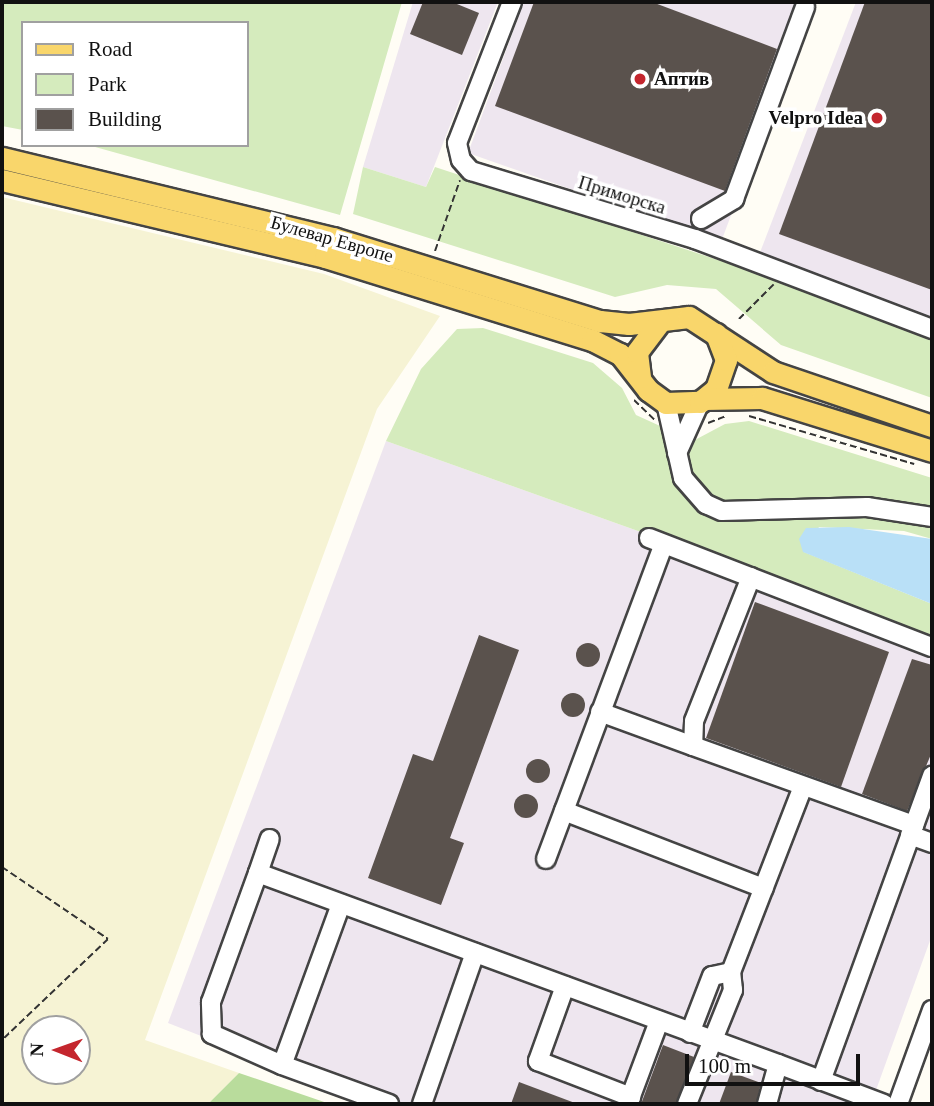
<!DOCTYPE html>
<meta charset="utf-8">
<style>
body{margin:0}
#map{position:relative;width:934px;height:1106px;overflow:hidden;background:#fffdf5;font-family:Georgia,serif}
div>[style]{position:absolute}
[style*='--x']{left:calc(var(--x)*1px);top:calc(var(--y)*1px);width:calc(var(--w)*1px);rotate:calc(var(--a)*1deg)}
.industrial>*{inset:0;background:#eee6ef}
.farmland>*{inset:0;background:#f6f3d4}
.green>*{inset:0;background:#d5ebbd}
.forest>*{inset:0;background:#b9dc9c}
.water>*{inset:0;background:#b9e0f7}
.building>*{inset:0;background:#5a524d}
.round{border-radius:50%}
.path>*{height:2px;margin-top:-1px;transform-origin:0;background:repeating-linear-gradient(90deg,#333 0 7px,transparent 0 10.5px)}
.roads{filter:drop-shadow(2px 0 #444) drop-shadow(-2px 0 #444) drop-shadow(0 2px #444) drop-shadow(0 -2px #444)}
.minor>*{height:18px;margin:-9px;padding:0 9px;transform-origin:9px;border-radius:9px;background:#fff}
.major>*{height:21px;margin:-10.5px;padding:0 10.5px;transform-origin:10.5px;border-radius:10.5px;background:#f9d66b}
.dots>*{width:19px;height:19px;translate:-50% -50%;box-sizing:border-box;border:4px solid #fff;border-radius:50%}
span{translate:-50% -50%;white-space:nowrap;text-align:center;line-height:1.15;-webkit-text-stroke:7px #fff;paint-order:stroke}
.poi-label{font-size:19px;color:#111;font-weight:700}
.left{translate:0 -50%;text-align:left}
.right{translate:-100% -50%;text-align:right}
.street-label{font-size:19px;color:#111}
.frame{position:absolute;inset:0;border:4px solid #111;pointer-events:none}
.legend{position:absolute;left:21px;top:21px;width:228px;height:126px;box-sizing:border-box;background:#fff;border:2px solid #a0a0a0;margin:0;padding:9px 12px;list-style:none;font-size:21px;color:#111}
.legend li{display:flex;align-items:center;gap:14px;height:35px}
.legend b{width:35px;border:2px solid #a0a0a0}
.north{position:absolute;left:21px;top:1015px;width:70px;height:70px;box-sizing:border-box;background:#fff;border:2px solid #a0a0a0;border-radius:50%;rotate:271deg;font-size:19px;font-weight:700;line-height:28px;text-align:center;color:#111}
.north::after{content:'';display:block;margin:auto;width:24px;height:32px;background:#c4262e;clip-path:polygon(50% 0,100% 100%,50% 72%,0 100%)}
.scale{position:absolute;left:685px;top:1054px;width:175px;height:32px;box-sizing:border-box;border:4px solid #111;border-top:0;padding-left:9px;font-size:21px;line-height:24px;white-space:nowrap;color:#111;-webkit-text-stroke:5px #fff;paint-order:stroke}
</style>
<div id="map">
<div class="industrial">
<i style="clip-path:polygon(413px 2px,498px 2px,426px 187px,363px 167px)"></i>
<i style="clip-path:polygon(524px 2px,811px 2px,721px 242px,468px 153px)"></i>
<i style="clip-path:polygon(856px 2px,932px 2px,932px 320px,759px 255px)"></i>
<i style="clip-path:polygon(386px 441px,932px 636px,932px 935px,871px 1104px,374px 1104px,168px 1023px)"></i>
</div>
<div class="farmland">
<i style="clip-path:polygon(evenodd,2px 197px,324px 274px,440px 316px,377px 409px,145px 1040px,239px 1073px,208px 1104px,2px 1104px,2px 197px,35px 1029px,77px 1029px,77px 1071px,35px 1071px,35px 1029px)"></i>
</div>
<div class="green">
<i style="clip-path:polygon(2px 2px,402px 2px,340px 215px,88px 145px,247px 145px,247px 23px,23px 23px,23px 130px,2px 126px)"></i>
<i style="clip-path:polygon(363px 167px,426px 187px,435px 167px,773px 278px,932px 337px,932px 398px,781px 345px,716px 289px,667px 285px,615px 297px,353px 214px)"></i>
<i style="clip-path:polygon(483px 328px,593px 363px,622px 388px,636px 415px,693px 441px,725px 424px,749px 421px,932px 478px,932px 539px,904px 531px,819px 527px,804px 552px,932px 604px,932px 636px,386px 441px,421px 369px,457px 329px)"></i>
</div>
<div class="forest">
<i style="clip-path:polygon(239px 1073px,330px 1104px,208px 1104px)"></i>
</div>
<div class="water">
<i style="clip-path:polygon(849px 527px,932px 539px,932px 604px,803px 552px,799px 539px,806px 528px)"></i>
</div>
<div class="building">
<i style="clip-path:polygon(423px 2px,452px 2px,479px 13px,462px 55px,410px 34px)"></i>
<i style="clip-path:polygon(534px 2px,652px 2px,777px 49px,725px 191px,495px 106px)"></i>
<i style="clip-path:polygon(865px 2px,932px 2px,932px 290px,779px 234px)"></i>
<i style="clip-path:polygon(755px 602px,889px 652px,841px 787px,706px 738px)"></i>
<i style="clip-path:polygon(479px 635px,519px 650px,450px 838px,464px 843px,441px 905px,368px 878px,413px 754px,433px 761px)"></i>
<i class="round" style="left:576px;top:643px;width:24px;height:24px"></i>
<i style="clip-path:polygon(912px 659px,932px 665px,932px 752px,907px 811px,862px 794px)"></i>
<i class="round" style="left:561px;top:693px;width:24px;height:24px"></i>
<i class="round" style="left:526px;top:759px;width:24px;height:24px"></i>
<i class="round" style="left:514px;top:794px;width:24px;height:24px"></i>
<i style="clip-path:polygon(663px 1045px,694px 1057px,676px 1104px,641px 1104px)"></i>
<i style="clip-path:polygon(731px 1072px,761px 1083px,756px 1104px,719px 1104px)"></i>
<i style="clip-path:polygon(519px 1082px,575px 1103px,575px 1104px,511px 1104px)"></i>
</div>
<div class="path">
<i style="--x:435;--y:251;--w:75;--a:-70.6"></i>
<i style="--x:739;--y:319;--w:49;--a:-45"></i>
<i style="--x:634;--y:400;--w:29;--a:44"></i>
<i style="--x:749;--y:416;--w:172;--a:16.2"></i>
<i style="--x:708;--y:423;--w:19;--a:-21"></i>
<i style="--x:2;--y:867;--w:128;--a:34.2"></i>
<i style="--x:108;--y:939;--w:146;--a:136.4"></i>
</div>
<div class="roads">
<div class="minor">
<i style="--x:512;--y:2;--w:151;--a:111.3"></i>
<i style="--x:457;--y:143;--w:17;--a:77"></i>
<i style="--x:461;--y:160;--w:15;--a:48"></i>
<i style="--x:471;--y:171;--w:234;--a:16.9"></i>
<i style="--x:695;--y:239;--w:254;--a:20.8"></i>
<i style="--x:701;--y:219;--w:39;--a:-31"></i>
<i style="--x:734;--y:199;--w:205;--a:-69.7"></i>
<i style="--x:666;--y:403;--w:77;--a:77.2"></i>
<i style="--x:683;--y:478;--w:35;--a:49"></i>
<i style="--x:706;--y:504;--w:17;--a:24"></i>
<i style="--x:722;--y:511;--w:145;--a:-1.6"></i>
<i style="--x:867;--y:507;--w:66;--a:8.7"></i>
<i style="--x:677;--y:453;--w:56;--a:-65.7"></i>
<i style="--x:649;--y:538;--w:303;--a:21.1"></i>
<i style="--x:751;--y:577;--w:155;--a:111.6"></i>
<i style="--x:694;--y:721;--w:25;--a:92"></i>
<i style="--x:693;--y:746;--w:235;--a:19.7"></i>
<i style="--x:600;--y:712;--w:99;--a:20.1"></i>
<i style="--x:564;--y:811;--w:214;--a:21.1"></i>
<i style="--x:910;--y:835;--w:23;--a:20"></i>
<i style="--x:546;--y:859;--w:336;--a:-69.5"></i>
<i style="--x:258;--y:873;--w:36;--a:-71"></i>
<i style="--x:341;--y:904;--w:171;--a:110.1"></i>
<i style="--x:282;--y:1065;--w:77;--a:-156.1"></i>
<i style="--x:212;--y:1034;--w:32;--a:-92"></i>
<i style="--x:211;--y:1002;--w:137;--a:-70"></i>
<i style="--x:258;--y:873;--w:554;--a:20.17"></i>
<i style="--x:778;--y:1064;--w:113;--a:20.7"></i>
<i style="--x:731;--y:972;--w:199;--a:-68.8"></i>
<i style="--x:565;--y:986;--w:80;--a:109.8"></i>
<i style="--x:538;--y:1061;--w:100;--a:21.2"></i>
<i style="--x:282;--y:1065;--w:114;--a:20"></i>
<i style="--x:821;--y:1081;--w:325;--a:-70"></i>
<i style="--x:422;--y:1104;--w:160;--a:-70.7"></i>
<i style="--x:628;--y:1104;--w:89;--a:-69.5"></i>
<i style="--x:687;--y:1104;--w:123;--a:-68"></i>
<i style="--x:733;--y:990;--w:18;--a:-96"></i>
<i style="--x:731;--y:972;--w:19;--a:168"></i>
<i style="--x:712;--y:976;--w:61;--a:111.1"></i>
<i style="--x:767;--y:1104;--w:41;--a:-74.6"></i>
<i style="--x:898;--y:1104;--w:100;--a:-70.1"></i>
</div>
<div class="major">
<i style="--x:2;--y:158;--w:341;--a:13.6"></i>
<i style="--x:333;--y:238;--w:280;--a:17.3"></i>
<i style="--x:600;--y:321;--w:29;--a:6"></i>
<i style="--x:629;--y:324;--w:60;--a:-6.7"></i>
<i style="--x:689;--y:317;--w:100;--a:33.2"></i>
<i style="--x:773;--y:372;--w:168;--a:18.8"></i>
<i style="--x:2;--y:180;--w:332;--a:13.4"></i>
<i style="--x:325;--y:257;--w:280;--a:17.3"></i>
<i style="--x:592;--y:340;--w:31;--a:27"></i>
<i style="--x:620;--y:354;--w:46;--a:52.1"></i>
<i style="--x:648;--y:390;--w:22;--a:36"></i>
<i style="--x:666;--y:403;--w:34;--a:-2"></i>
<i style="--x:700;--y:402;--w:21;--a:-39"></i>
<i style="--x:716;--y:389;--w:31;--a:-71"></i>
<i style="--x:726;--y:360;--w:28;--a:-111"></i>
<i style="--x:640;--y:377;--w:25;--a:-97"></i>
<i style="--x:637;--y:352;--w:39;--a:-53"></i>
<i style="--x:704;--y:399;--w:58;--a:-1"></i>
<i style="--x:762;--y:398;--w:178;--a:17.3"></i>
</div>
</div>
<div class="dots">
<i style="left:640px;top:79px;background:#c4262e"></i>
<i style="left:877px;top:118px;background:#c4262e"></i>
</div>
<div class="poi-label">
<span class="left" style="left:654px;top:79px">Аптив</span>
<span class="right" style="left:863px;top:118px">Velpro Idea</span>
</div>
<div class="street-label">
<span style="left:622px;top:195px;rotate:17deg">Приморска</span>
<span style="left:332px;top:239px;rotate:16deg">Булевар Европе</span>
</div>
<div class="frame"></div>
<ul class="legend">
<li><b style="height:9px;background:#f9d66b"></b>Road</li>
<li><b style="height:19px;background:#d5ebbd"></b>Park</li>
<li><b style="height:19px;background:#5a524d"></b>Building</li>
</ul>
<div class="north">N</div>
<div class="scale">100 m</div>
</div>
